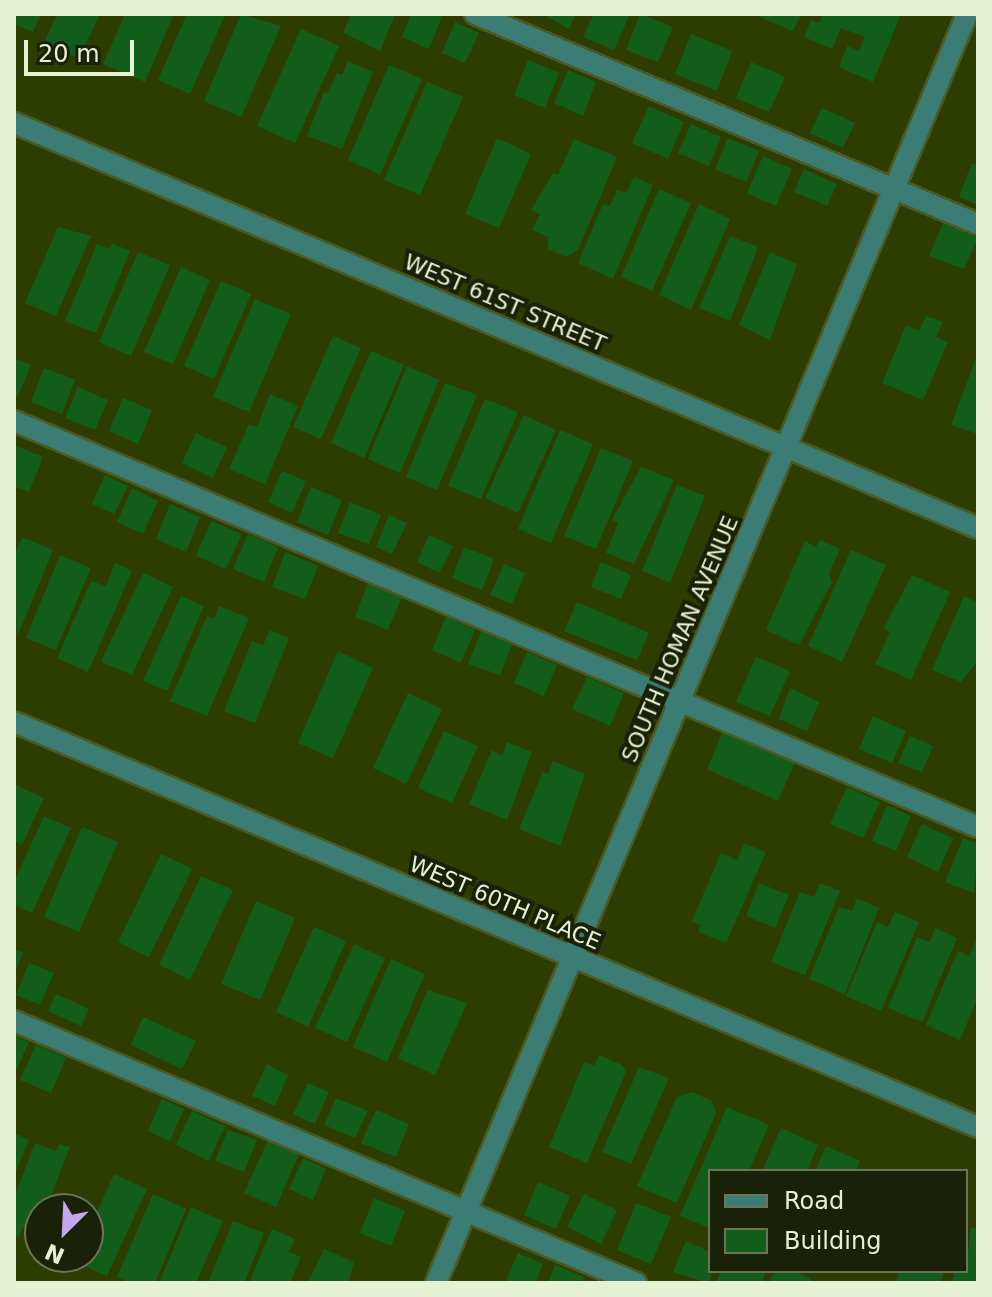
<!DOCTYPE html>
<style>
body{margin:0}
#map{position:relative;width:992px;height:1297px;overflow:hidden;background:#2d3d00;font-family:"DejaVu Sans",sans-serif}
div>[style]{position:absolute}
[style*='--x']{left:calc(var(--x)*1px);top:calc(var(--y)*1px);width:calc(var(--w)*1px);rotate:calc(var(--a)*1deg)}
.building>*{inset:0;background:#135d1b}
.roads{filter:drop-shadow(2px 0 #4a5a22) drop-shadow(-2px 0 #4a5a22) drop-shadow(0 2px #4a5a22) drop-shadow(0 -2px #4a5a22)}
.service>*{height:20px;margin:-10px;padding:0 10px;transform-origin:10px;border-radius:10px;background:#3b7d74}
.minor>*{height:20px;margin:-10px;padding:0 10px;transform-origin:10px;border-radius:10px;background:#3b7d74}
span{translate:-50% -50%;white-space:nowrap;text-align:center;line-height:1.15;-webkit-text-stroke:8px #192109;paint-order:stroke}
.street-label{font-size:22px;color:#e5f1d2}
.frame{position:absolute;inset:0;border:16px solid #e5f1d2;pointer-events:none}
.legend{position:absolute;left:708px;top:1169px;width:260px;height:104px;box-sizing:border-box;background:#192109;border:2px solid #6b7459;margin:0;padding:10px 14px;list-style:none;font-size:24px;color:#e5f1d2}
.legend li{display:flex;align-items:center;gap:16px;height:40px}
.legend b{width:40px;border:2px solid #6b7459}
.north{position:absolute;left:24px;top:1193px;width:80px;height:80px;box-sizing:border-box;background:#192109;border:2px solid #6b7459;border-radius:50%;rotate:204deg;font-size:22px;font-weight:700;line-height:32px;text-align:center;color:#e5f1d2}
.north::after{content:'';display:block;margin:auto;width:28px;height:36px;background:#c7a6f0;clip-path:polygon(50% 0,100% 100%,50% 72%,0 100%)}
.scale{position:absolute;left:24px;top:40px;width:110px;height:36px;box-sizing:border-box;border:4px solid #e5f1d2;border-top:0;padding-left:10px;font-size:24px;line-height:28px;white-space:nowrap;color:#e5f1d2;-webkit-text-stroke:6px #192109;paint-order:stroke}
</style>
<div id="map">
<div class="building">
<i style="clip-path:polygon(14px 14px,41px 14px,33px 32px,14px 24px)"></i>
<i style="clip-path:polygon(57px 14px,100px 14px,79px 59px,44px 43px)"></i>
<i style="clip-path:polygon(125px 14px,174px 14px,145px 82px,103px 64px)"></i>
<i style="clip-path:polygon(187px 14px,225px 15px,190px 94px,158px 80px)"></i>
<i style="clip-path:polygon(241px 14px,281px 26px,241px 117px,204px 101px)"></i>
<i style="clip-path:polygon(351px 14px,395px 14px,380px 51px,343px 33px)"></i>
<i style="clip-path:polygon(411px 14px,442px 16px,429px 49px,402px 37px)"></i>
<i style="clip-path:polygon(543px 14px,576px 14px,569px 29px)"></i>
<i style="clip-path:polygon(594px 14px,629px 16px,614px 50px,583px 37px)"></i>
<i style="clip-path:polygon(640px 14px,673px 27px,658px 62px,626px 50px)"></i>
<i style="clip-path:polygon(752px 14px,801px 14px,793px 31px)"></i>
<i style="clip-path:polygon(823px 14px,901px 14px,873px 82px,839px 67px,847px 46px,859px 51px,865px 37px,841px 28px,832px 49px,804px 37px,811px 20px,819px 23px)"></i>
<i style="clip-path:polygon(455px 22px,479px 33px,465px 63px,442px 53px)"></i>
<i style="clip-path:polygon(301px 29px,339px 46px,295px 143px,257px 126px)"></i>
<i style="clip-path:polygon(691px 34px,732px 51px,717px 91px,675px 74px)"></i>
<i style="clip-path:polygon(528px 60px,559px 73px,545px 108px,514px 95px)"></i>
<i style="clip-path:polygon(348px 61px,373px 72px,342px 149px,307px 136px,324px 92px,328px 93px,337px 73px,342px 75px)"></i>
<i style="clip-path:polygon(751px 62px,785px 77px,769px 112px,736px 98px)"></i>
<i style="clip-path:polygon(389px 65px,422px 79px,380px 175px,348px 160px)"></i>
<i style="clip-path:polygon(568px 70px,596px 82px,583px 116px,554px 103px)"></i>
<i style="clip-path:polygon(427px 82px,463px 97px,420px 195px,384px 180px)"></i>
<i style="clip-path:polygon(649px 106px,684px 122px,668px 159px,632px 143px)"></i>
<i style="clip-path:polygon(822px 108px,855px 123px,843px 148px,810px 133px)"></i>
<i style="clip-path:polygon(691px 124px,721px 137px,709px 166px,678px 153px)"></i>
<i style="clip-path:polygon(497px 138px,531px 154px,499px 228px,465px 214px)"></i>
<i style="clip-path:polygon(728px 138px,759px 151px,746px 182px,715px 169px)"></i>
<i style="clip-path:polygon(574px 139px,617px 157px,578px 250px,566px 257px,548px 249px,548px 237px,532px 230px,540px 214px,531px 210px,553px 173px,558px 175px)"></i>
<i style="clip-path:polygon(763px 156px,792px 169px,776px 206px,747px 193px)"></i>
<i style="clip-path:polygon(972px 163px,978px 165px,978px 205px,959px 197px)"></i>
<i style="clip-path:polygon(804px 169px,837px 184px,827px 206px,794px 192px)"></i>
<i style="clip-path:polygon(634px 177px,653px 185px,613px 279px,578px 263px,603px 204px,610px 206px,617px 190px,626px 193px)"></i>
<i style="clip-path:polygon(659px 189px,691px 203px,652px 291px,621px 277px)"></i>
<i style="clip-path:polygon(699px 204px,730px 219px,691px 310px,659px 295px)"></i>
<i style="clip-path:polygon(943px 223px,978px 238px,964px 269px,929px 256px)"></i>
<i style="clip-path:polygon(58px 227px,91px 236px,56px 316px,25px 303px)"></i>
<i style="clip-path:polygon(730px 236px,758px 247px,730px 321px,699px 308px)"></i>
<i style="clip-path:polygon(112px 243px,130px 251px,96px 333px,65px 321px,97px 244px,110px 249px)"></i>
<i style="clip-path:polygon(138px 252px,170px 265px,131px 356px,99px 342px)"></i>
<i style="clip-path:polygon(770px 252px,797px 264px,770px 340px,739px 325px)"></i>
<i style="clip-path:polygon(181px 267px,210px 280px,173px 364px,144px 352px)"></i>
<i style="clip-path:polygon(221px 281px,251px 294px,214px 379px,184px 366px)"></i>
<i style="clip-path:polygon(255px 299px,291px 314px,249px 412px,213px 397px)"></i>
<i style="clip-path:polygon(926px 316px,943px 322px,936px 337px,948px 342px,923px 400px,882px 383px,906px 325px,919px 331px)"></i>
<i style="clip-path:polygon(333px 336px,361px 348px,321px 439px,293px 427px)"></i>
<i style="clip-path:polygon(371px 351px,404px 365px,364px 458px,331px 443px)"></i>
<i style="clip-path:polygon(978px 353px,978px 434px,951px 425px)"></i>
<i style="clip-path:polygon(14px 358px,31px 365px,18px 396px,14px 394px)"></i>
<i style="clip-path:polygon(407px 366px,439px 380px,400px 473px,368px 459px)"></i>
<i style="clip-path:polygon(44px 368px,75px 380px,62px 414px,31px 402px)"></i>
<i style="clip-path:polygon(445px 383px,477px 395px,437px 490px,406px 477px)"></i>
<i style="clip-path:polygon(78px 387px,108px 400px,95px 430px,65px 418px)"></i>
<i style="clip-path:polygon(270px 394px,298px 406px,265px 484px,229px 469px,249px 424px,257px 427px)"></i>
<i style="clip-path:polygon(123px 398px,152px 410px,138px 444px,109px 431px)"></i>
<i style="clip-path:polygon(485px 399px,518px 412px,481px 499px,448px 486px)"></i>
<i style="clip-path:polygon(524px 415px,556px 430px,518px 513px,485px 498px)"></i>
<i style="clip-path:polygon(560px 430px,593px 444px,551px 543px,518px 529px)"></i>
<i style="clip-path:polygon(196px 433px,227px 447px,213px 478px,182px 463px)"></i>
<i style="clip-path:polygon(14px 445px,43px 457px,29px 492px,14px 486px)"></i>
<i style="clip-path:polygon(601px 448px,633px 461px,596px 549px,564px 536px)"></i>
<i style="clip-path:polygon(641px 467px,674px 480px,634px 564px,606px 553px,618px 523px,612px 520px)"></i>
<i style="clip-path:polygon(282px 471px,306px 481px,292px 513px,268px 502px)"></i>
<i style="clip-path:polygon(105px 475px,128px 486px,114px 514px,92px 504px)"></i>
<i style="clip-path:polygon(677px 485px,705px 496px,670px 583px,642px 571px)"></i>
<i style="clip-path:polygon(311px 487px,342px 500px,328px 535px,297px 522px)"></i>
<i style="clip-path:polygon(132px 488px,158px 501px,143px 534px,117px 522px)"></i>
<i style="clip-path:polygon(350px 502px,381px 515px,369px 544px,338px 533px)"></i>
<i style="clip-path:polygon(170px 504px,200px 517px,186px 552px,156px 539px)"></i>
<i style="clip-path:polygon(389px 515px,407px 523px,392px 554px,376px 547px)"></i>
<i style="clip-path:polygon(211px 521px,242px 534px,226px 569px,196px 556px)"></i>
<i style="clip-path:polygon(248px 534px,278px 547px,264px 582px,233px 569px)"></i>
<i style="clip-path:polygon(429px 535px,453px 546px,439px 573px,417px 562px)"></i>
<i style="clip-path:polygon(22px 537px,53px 550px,17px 637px,14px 557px)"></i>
<i style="clip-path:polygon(820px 540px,840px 549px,829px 573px,832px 582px,799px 645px,766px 630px,805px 541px,816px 547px)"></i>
<i style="clip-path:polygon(464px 547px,494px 559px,482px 590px,452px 578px)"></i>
<i style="clip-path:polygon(851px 550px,886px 565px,842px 662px,808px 646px)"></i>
<i style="clip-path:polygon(285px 552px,318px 566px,305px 599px,272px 587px)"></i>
<i style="clip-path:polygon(60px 555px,91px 568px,56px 650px,26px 638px)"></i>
<i style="clip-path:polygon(601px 562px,631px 575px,621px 599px,591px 587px)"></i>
<i style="clip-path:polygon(115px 563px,132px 571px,88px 672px,57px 658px,91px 581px,106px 586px)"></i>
<i style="clip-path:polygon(504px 564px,525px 573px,512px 604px,490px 595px)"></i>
<i style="clip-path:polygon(143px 573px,173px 587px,132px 675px,101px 662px)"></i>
<i style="clip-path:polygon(912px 575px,950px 592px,911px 680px,875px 664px,890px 632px,883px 629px)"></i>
<i style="clip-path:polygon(368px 583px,402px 597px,388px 630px,355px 617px)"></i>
<i style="clip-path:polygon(181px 596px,204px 606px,167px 691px,143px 681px)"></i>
<i style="clip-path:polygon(964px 596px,978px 603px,978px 660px,961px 682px,932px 670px)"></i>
<i style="clip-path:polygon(577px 602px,649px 633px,637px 660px,564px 631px)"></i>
<i style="clip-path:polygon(219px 606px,249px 618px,207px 716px,170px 701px,207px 616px,214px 619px)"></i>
<i style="clip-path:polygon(446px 617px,475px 630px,461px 663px,432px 650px)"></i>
<i style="clip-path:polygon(270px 630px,289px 638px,255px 723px,224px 711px,252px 641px,263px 645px)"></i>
<i style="clip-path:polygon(481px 632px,512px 644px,500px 675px,468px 664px)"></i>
<i style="clip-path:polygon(338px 651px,373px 668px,333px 758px,298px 743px)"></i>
<i style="clip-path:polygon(527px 652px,557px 665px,544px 696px,514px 683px)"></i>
<i style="clip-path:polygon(756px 657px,790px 671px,770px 716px,736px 702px)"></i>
<i style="clip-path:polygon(587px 677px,624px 693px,610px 726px,572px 709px)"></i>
<i style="clip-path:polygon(790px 688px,819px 702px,807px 731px,779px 719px)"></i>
<i style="clip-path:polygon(408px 693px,442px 709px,406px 784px,373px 768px)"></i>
<i style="clip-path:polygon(873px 716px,906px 731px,892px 763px,859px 749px)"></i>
<i style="clip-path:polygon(724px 729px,796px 760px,778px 801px,707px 769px)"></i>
<i style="clip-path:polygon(444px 731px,478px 746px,452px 803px,418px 788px)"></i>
<i style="clip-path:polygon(910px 736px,933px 746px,922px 772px,898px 763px)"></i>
<i style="clip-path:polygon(507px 742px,532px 752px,507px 820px,469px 804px,492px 750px,502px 756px)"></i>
<i style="clip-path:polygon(553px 761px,585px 774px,560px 846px,519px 829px,543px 772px,548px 774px)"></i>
<i style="clip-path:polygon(14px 784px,44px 798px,22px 845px,14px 841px)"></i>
<i style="clip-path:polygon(847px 787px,880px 802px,863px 838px,830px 824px)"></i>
<i style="clip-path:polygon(887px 805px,911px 816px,896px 851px,872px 841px)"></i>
<i style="clip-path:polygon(44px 816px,71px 828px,32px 913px,14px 905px,14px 882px)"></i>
<i style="clip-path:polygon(922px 824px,953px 838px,938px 872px,907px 857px)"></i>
<i style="clip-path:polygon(82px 827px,118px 842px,79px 932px,44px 917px)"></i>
<i style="clip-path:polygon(963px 838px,978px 844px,974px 893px,945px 882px)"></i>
<i style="clip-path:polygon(744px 843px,766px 852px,726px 943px,698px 932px,701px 925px,692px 921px,721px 853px,737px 860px)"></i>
<i style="clip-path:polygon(161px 854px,192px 869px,149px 957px,118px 942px)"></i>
<i style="clip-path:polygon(201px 876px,233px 890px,190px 980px,159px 965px)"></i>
<i style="clip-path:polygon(759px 883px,789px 895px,775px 928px,746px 916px)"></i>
<i style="clip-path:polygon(820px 883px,840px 891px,805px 975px,771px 962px,800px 892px,814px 897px)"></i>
<i style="clip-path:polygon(857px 898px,879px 908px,845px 994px,809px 979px,839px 907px,852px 911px)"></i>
<i style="clip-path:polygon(256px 901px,295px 918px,260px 1000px,221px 984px)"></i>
<i style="clip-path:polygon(895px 912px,919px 922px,881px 1011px,846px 996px,877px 922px,888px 927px)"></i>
<i style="clip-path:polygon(314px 927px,346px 941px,308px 1027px,276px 1012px)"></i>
<i style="clip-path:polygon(935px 928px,957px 938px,922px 1022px,888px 1008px,917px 937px,930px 942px)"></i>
<i style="clip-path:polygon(978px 935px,978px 997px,960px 1040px,926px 1025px,958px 951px,969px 956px)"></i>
<i style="clip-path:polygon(354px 944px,385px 958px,347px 1042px,315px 1028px)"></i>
<i style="clip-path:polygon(14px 949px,23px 953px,14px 974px)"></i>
<i style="clip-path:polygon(391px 959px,425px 974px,387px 1062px,353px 1047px)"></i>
<i style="clip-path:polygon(29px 963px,54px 973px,40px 1005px,16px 995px)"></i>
<i style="clip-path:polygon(428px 990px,467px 1003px,435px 1075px,398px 1058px)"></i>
<i style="clip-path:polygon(56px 994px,89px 1009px,81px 1026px,48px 1011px)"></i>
<i style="clip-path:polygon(143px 1017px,196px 1041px,182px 1069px,131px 1045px)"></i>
<i style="clip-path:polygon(14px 1036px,29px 1042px,14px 1075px)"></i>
<i style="clip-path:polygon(36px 1045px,66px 1058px,51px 1093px,20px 1080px)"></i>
<i style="clip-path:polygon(599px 1055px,622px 1065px,626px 1072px,587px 1163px,549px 1147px,584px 1062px,594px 1066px)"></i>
<i style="clip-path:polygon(267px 1064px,288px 1075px,275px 1106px,252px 1096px)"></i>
<i style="clip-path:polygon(639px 1067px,669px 1078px,631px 1164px,602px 1152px)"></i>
<i style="clip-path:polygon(308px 1083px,329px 1092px,315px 1124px,293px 1114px)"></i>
<i style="clip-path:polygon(692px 1092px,712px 1101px,716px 1113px,677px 1203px,637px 1186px,677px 1097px)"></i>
<i style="clip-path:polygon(336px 1098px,368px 1111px,355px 1138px,324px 1125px)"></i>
<i style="clip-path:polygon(162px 1099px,184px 1109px,170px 1141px,148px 1131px)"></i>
<i style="clip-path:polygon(727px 1107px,769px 1125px,749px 1171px,710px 1171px,710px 1228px,680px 1216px)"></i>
<i style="clip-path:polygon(376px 1110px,409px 1124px,396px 1157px,361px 1143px)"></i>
<i style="clip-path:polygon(192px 1111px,225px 1126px,209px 1161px,176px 1145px)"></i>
<i style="clip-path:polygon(781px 1128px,818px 1145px,807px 1171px,762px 1171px)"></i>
<i style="clip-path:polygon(228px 1130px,257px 1140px,244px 1172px,215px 1161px)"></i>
<i style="clip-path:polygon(14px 1133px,29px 1140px,14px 1176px)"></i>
<i style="clip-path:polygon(268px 1140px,299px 1154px,276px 1207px,244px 1193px)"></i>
<i style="clip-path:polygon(35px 1143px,56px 1151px,59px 1144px,70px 1147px,46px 1209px,40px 1209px,37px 1233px,23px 1227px,19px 1237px,14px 1234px,14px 1198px)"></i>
<i style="clip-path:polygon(826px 1146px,860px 1161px,856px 1171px,815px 1171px)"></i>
<i style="clip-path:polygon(303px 1158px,326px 1169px,313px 1200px,289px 1189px)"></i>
<i style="clip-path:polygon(114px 1174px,147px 1189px,107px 1276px,75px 1262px,88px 1257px,88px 1232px)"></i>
<i style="clip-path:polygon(538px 1182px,570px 1196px,556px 1229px,524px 1215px)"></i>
<i style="clip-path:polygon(153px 1194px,186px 1209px,155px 1283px,131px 1283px,117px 1277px)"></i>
<i style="clip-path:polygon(584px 1194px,617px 1210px,601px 1244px,567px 1227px)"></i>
<i style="clip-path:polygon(374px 1198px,405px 1211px,391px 1246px,360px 1233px)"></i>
<i style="clip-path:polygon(636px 1203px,671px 1217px,651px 1264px,617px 1250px)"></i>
<i style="clip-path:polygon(191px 1207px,223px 1221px,196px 1283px,159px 1283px)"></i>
<i style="clip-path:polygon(233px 1221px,264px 1233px,244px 1283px,208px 1283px)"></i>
<i style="clip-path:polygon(971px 1227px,978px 1230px,978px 1283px,951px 1283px,955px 1271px,966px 1271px)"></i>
<i style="clip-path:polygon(272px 1229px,295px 1239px,289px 1252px,301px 1257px,290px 1283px,249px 1283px)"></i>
<i style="clip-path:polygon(686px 1241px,710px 1252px,713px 1271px,708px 1283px,673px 1272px)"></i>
<i style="clip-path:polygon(324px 1249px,354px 1262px,348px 1283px,308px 1283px)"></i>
<i style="clip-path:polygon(518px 1253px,543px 1264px,535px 1283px,505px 1283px)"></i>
<i style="clip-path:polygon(555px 1265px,584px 1277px,582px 1283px,548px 1283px)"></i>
<i style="clip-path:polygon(721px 1271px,760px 1271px,765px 1274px,761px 1283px,716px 1283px)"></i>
<i style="clip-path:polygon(775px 1271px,795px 1271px,811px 1279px,809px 1283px,769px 1283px)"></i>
<i style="clip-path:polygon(900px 1271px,944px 1271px,940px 1283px,895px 1283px)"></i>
</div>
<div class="roads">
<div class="service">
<i style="--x:475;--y:14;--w:545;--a:22.66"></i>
<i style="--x:14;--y:421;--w:1046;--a:22.84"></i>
<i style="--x:14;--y:1021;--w:675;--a:22.84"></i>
</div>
<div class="minor">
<i style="--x:14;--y:123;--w:1046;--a:22.79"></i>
<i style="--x:14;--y:722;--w:1046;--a:22.79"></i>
<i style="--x:436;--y:1283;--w:1376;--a:-67.29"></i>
</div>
</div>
<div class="street-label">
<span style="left:505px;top:303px;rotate:23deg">WEST 61ST STREET</span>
<span style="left:680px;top:639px;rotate:-67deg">SOUTH HOMAN AVENUE</span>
<span style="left:505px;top:903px;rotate:23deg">WEST 60TH PLACE</span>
</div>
<div class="frame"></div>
<ul class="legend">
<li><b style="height:10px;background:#3b7d74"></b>Road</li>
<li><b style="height:22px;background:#135d1b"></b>Building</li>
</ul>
<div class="north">N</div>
<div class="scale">20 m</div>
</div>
